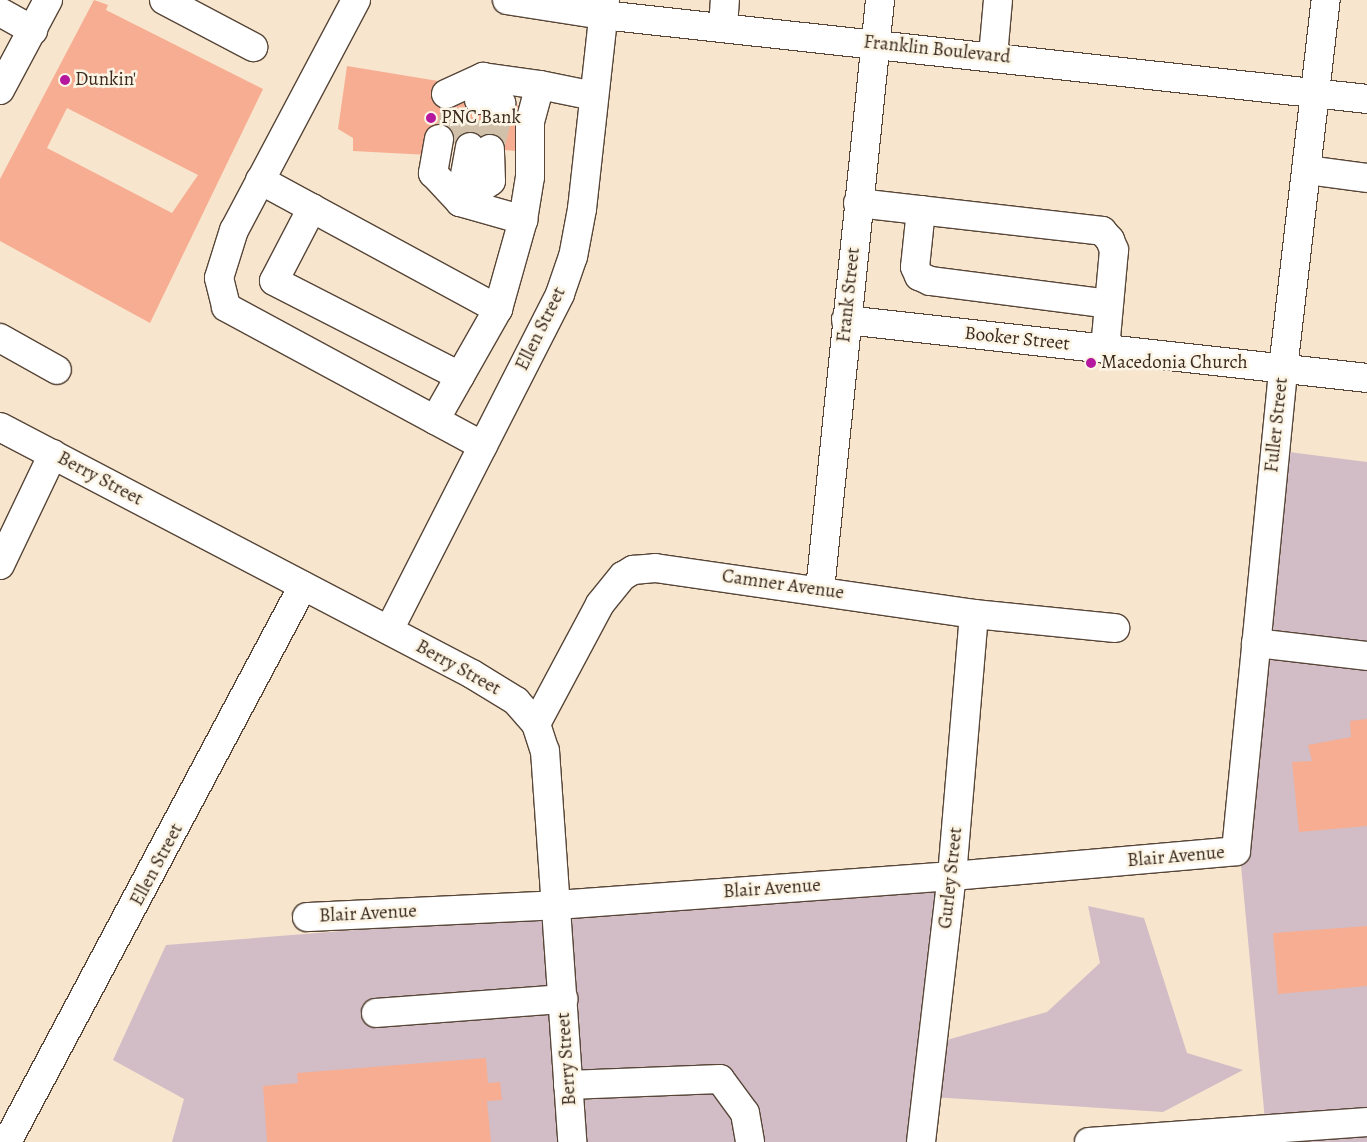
<!DOCTYPE html>
<style>
body{margin:0}
#map{position:relative;width:1367px;height:1142px;overflow:hidden;background:#f7e5cd;font-family:Alegreya,serif}
div>[style]{position:absolute}
[style*='--x']{left:calc(var(--x)*1px);top:calc(var(--y)*1px);width:calc(var(--w)*1px);rotate:calc(var(--a)*1deg)}
.industrial>*{inset:0;background:#d2bdc6}
.building>*{inset:0;background:#f7ad92}
.minor-tunnel>*{height:28px;margin-top:-14px;transform-origin:0;background:repeating-linear-gradient(90deg,#d1c0aa 0 28px,transparent 0 42px)}
.roads{filter:drop-shadow(1px 0 #574638) drop-shadow(-1px 0 #574638) drop-shadow(0 1px #574638) drop-shadow(0 -1px #574638)}
.minor>*{height:28px;margin:-14px;padding:0 14px;transform-origin:14px;border-radius:14px;background:#fff}
.major>*{height:28px;margin:-14px;padding:0 14px;transform-origin:14px;border-radius:14px;background:#fff}
.dots>*{width:14px;height:14px;translate:-50% -50%;box-sizing:border-box;border:2px solid #fcf5e5;border-radius:50%}
span{translate:-50% -50%;white-space:nowrap;text-align:center;line-height:1.15;-webkit-text-stroke:5px #fcf5e5;paint-order:stroke}
.street-label{font-size:19px;color:#3b2a1e}
.poi-label{font-size:19px;color:#3b2a1e}
.left{translate:0 -50%;text-align:left}
</style>
<div id="map">
<div class="industrial">
<i style="clip-path:polygon(1273px 450px,1367px 462px,1367px 1142px,1107px 1142px,1266px 1131px,1239px 844px)"></i>
<i style="clip-path:polygon(951px 883px,936px 1043px,1047px 1012px,1100px 963px,1088px 906px,1144px 918px,1187px 1053px,1243px 1070px,1163px 1112px,932px 1097px,927px 1142px,172px 1142px,184px 1099px,113px 1060px,166px 945px)"></i>
</div>
<div class="building">
<i style="clip-path:polygon(evenodd,94px 0,108px 5px,106px 10px,263px 89px,150px 323px,0 241px,0 179px,94px 0,67px 108px,198px 175px,172px 213px,47px 148px,67px 108px)"></i>
<i style="clip-path:polygon(347px 66px,438px 81px,437px 92px,523px 106px,517px 151px,470px 147px,434px 138px,429px 155px,353px 151px,353px 138px,338px 129px)"></i>
<i style="clip-path:polygon(1367px 719px,1367px 826px,1299px 832px,1292px 762px,1312px 761px,1308px 745px,1351px 737px,1350px 721px)"></i>
<i style="clip-path:polygon(1367px 926px,1367px 986px,1278px 994px,1273px 933px)"></i>
<i style="clip-path:polygon(486px 1058px,488px 1083px,500px 1082px,502px 1100px,487px 1101px,491px 1142px,267px 1142px,263px 1086px,298px 1083px,297px 1073px)"></i>
</div>
<div class="minor-tunnel">
<i style="--x:448;--y:142;--w:47;--a:-77.7"></i>
<i style="--x:470;--y:147;--w:48;--a:-79.2"></i>
<i style="--x:490;--y:149;--w:47;--a:-76.6"></i>
</div>
<div class="roads">
<div class="minor">
<i style="--x:164;--y:0;--w:101;--a:27.8"></i>
<i style="--x:356;--y:0;--w:260;--a:117.9"></i>
<i style="--x:234;--y:230;--w:50;--a:107.4"></i>
<i style="--x:219;--y:278;--w:30;--a:76"></i>
<i style="--x:226;--y:307;--w:292;--a:28.4"></i>
<i style="--x:0;--y:12;--w:38;--a:29"></i>
<i style="--x:723;--y:27;--w:27;--a:-86"></i>
<i style="--x:993;--y:56;--w:56;--a:-84.9"></i>
<i style="--x:483;--y:77;--w:32;--a:55"></i>
<i style="--x:0;--y:90;--w:102;--a:-61.9"></i>
<i style="--x:446;--y:94;--w:41;--a:-24.7"></i>
<i style="--x:479;--y:100;--w:23;--a:-80"></i>
<i style="--x:483;--y:77;--w:58;--a:8"></i>
<i style="--x:439;--y:139;--w:35;--a:100"></i>
<i style="--x:433;--y:173;--w:40;--a:47"></i>
<i style="--x:470;--y:147;--w:56;--a:100.3"></i>
<i style="--x:460;--y:202;--w:66;--a:15.9"></i>
<i style="--x:1307;--y:170;--w:61;--a:7.6"></i>
<i style="--x:260;--y:180;--w:271;--a:28.5"></i>
<i style="--x:460;--y:202;--w:37;--a:-34"></i>
<i style="--x:491;--y:181;--w:32;--a:-92"></i>
<i style="--x:858;--y:203;--w:246;--a:6.5"></i>
<i style="--x:1102;--y:231;--w:12;--a:48"></i>
<i style="--x:1110;--y:240;--w:11;--a:68"></i>
<i style="--x:1114;--y:250;--w:99;--a:95.2"></i>
<i style="--x:312;--y:208;--w:82;--a:117.5"></i>
<i style="--x:274;--y:281;--w:209;--a:27.1"></i>
<i style="--x:921;--y:210;--w:57;--a:96"></i>
<i style="--x:915;--y:267;--w:10;--a:66"></i>
<i style="--x:919;--y:276;--w:12;--a:24"></i>
<i style="--x:930;--y:281;--w:180;--a:7.3"></i>
<i style="--x:846;--y:320;--w:524;--a:6.35"></i>
<i style="--x:0;--y:338;--w:65;--a:29.3"></i>
<i style="--x:435;--y:420;--w:128;--a:-60.4"></i>
<i style="--x:498;--y:309;--w:92;--a:-74.3"></i>
<i style="--x:523;--y:220;--w:44;--a:-80.8"></i>
<i style="--x:530;--y:177;--w:55;--a:-90"></i>
<i style="--x:530;--y:122;--w:38;--a:-75"></i>
<i style="--x:540;--y:85;--w:55;--a:11.5"></i>
<i style="--x:0;--y:427;--w:533;--a:27.62"></i>
<i style="--x:472;--y:674;--w:52;--a:31.5"></i>
<i style="--x:516;--y:701;--w:30;--a:49"></i>
<i style="--x:536;--y:724;--w:28;--a:72"></i>
<i style="--x:545;--y:751;--w:392;--a:86"></i>
<i style="--x:0;--y:565;--w:123;--a:-64.5"></i>
<i style="--x:820;--y:590;--w:593;--a:-84.19"></i>
<i style="--x:389;--y:630;--w:377;--a:-63"></i>
<i style="--x:560;--y:294;--w:39;--a:-71"></i>
<i style="--x:573;--y:257;--w:49;--a:-79.4"></i>
<i style="--x:582;--y:209;--w:210;--a:-83.7"></i>
<i style="--x:1256;--y:643;--w:112;--a:6.7"></i>
<i style="--x:536;--y:724;--w:136;--a:-61.9"></i>
<i style="--x:600;--y:604;--w:36;--a:-51"></i>
<i style="--x:623;--y:576;--w:12;--a:-31"></i>
<i style="--x:633;--y:570;--w:22;--a:-5"></i>
<i style="--x:655;--y:568;--w:322;--a:8.2"></i>
<i style="--x:974;--y:614;--w:142;--a:5.7"></i>
<i style="--x:307;--y:917;--w:250;--a:-2.7"></i>
<i style="--x:557;--y:905;--w:396;--a:-4.2"></i>
<i style="--x:952;--y:876;--w:285;--a:-5"></i>
<i style="--x:1236;--y:851;--w:484;--a:-84.4"></i>
<i style="--x:1283;--y:369;--w:371;--a:-83.4"></i>
<i style="--x:376;--y:1013;--w:188;--a:-4.3"></i>
<i style="--x:568;--y:1085;--w:152;--a:-2.3"></i>
<i style="--x:720;--y:1079;--w:42;--a:53.7"></i>
<i style="--x:745;--y:1113;--w:29;--a:80"></i>
<i style="--x:7;--y:1142;--w:630;--a:-61.97"></i>
<i style="--x:921;--y:1142;--w:268;--a:-83.4"></i>
<i style="--x:952;--y:876;--w:263;--a:-85.2"></i>
<i style="--x:1089;--y:1142;--w:279;--a:-4.1"></i>
</div>
<div class="major">
<i style="--x:507;--y:0;--w:97;--a:8.9"></i>
<i style="--x:603;--y:15;--w:769;--a:6.27"></i>
</div>
</div>
<div class="dots">
<i style="left:65px;top:80px;background:#b5179e"></i>
<i style="left:431px;top:118px;background:#b5179e"></i>
<i style="left:1091px;top:363px;background:#b5179e"></i>
</div>
<div class="street-label">
<span style="left:937px;top:50px;rotate:6deg">Franklin Boulevard</span>
<span style="left:849px;top:295px;rotate:-84deg">Frank Street</span>
<span style="left:541px;top:329px;rotate:-64deg">Ellen Street</span>
<span style="left:1017px;top:339px;rotate:6deg">Booker Street</span>
<span style="left:1277px;top:425px;rotate:-84deg">Fuller Street</span>
<span style="left:100px;top:479px;rotate:28deg">Berry Street</span>
<span style="left:783px;top:585px;rotate:8deg">Camner Avenue</span>
<span style="left:458px;top:668px;rotate:29deg">Berry Street</span>
<span style="left:1176px;top:857px;rotate:-5deg">Blair Avenue</span>
<span style="left:157px;top:865px;rotate:-62deg">Ellen Street</span>
<span style="left:951px;top:878px;rotate:-84deg">Gurley Street</span>
<span style="left:772px;top:889px;rotate:-4deg">Blair Avenue</span>
<span style="left:368px;top:914px;rotate:-3deg">Blair Avenue</span>
<span style="left:567px;top:1059px;rotate:-94deg">Berry Street</span>
</div>
<div class="poi-label">
<span class="left" style="left:75px;top:80px">Dunkin'</span>
<span class="left" style="left:441px;top:118px">PNC Bank</span>
<span class="left" style="left:1101px;top:363px">Macedonia Church</span>
</div>
</div>
